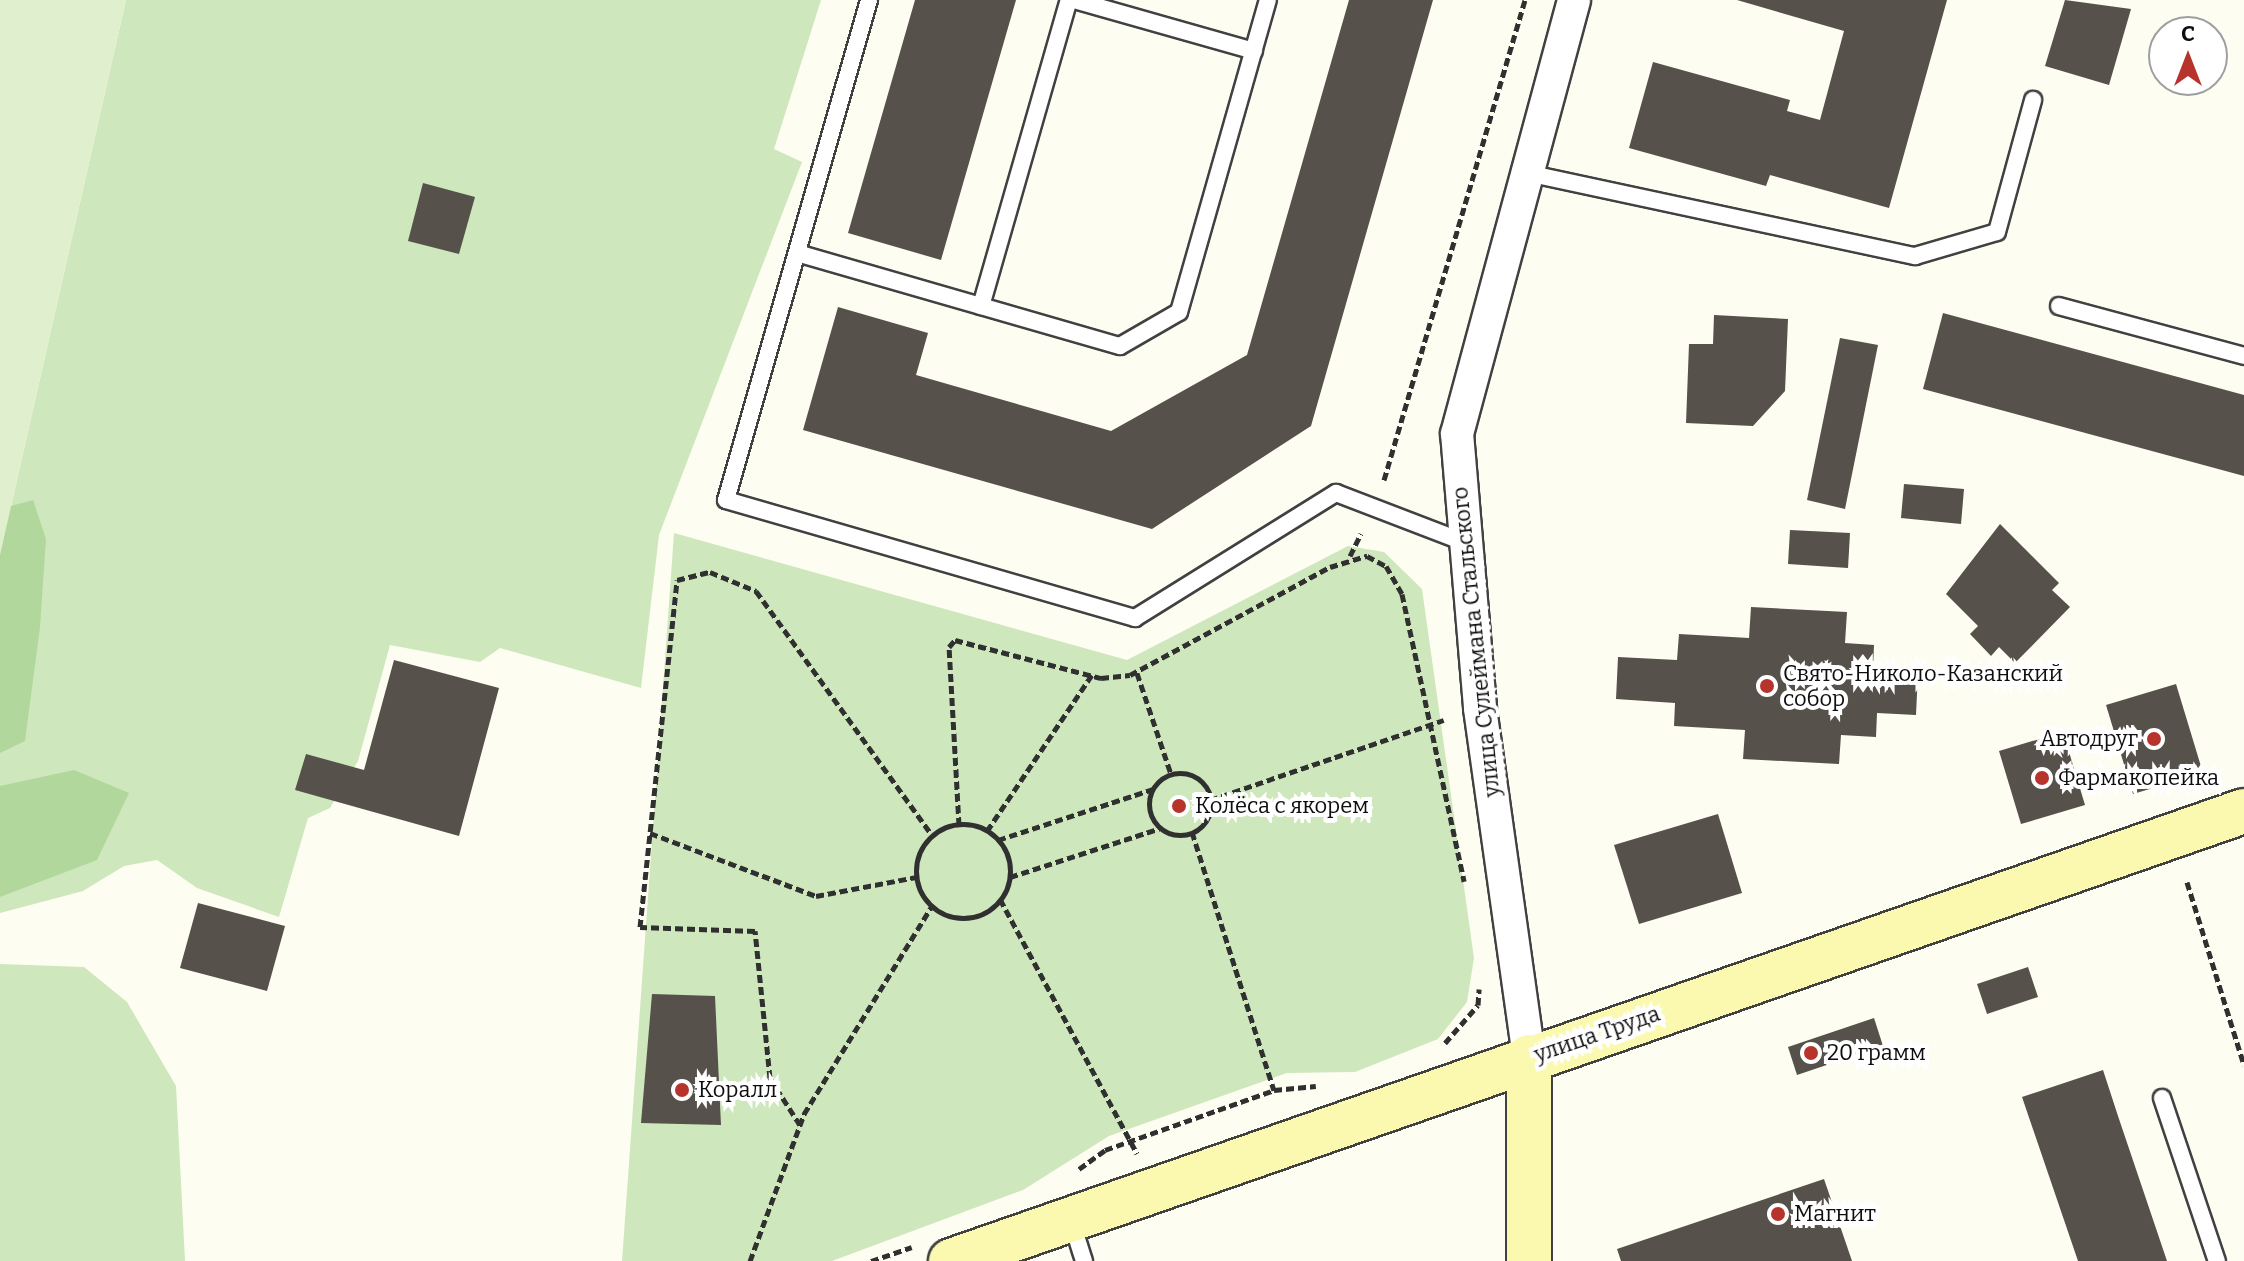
<!DOCTYPE html>
<meta charset="utf-8">
<style>
body{margin:0}
#map{position:relative;width:2244px;height:1261px;overflow:hidden;background:#fefdf1;font-family:Bitter,serif}
div>[style]{position:absolute}
[style*='--x']{left:calc(var(--x)*1px);top:calc(var(--y)*1px);width:calc(var(--w)*1px);rotate:calc(var(--a)*1deg)}
.green>*{inset:0;background:#cee7bc}
.forest>*{inset:0;background:#b1d79c}
.pitch>*{inset:0;background:#e0efcd}
.building>*{inset:0;background:#56514b}
.path>*{height:5px;margin-top:-2.5px;transform-origin:0;background:repeating-linear-gradient(90deg,#303030 0 8px,transparent 0 12px)}
.path>.ring{margin:-2.5px;padding:0;box-sizing:content-box;background:none;border:5px solid #303030;border-radius:50%}
.roads{filter:drop-shadow(2px 0 #414141) drop-shadow(-2px 0 #414141) drop-shadow(0 2px #414141) drop-shadow(0 -2px #414141)}
.lane>*{height:16px;margin:-8px;padding:0 8px;transform-origin:8px;border-radius:8px;background:#fff}
.street>*{height:32px;margin:-16px;padding:0 16px;transform-origin:16px;border-radius:16px;background:#fff}
.secondary>*{height:44px;margin:-22px;padding:0 22px;transform-origin:22px;border-radius:22px;background:#faf9af}
.dots>*{width:22px;height:22px;translate:-50% -50%;box-sizing:border-box;border:4px solid #fff;border-radius:50%}
span{translate:-50% -50%;white-space:nowrap;text-align:center;line-height:1.15;-webkit-text-stroke:8px #fff;paint-order:stroke}
.street-label{font-size:22px;color:#0e0e0e}
.poi-label{font-size:22px;color:#0e0e0e}
.left{translate:0 -50%;text-align:left}
.right{translate:-100% -50%;text-align:right}
.north{position:absolute;left:2148px;top:16px;width:80px;height:80px;box-sizing:border-box;background:#fff;border:2px solid #9f9f9f;border-radius:50%;rotate:0deg;font-size:22px;font-weight:700;line-height:32px;text-align:center;color:#0e0e0e}
.north::after{content:'';display:block;margin:auto;width:28px;height:36px;background:#b7342d;clip-path:polygon(50% 0,100% 100%,50% 72%,0 100%)}
</style>
<div id="map">
<div class="green">
<i style="clip-path:polygon(126px 0,821px 0,774px 149px,802px 162px,659px 535px,641px 688px,500px 648px,480px 662px,390px 645px,358px 761px,330px 808px,308px 818px,279px 917px,197px 888px,157px 860px,124px 866px,83px 891px,0 913px,0 555px)"></i>
<i style="clip-path:polygon(674px 533px,1127px 660px,1348px 546px,1384px 552px,1422px 589px,1474px 958px,1467px 1002px,1438px 1039px,1355px 1072px,1287px 1073px,1109px 1136px,1023px 1190px,832px 1261px,622px 1261px)"></i>
<i style="clip-path:polygon(0 964px,84px 967px,127px 1002px,176px 1086px,185px 1261px,0 1261px)"></i>
</div>
<div class="forest">
<i style="clip-path:polygon(33px 500px,46px 539px,40px 627px,25px 741px,0 753px,0 509px)"></i>
<i style="clip-path:polygon(74px 770px,129px 793px,97px 860px,0 897px,0 786px)"></i>
</div>
<div class="pitch">
<i style="clip-path:polygon(0 0,126px 0,0 555px)"></i>
</div>
<div class="building">
<i style="clip-path:polygon(915px 0,1016px 0,941px 260px,848px 233px)"></i>
<i style="clip-path:polygon(1349px 0,1433px 0,1311px 426px,1152px 529px,803px 430px,838px 307px,928px 333px,916px 375px,1111px 431px,1247px 355px)"></i>
<i style="clip-path:polygon(1737px 0,1947px 0,1889px 208px,1770px 175px,1766px 186px,1629px 148px,1653px 62px,1790px 100px,1787px 111px,1820px 120px,1844px 31px)"></i>
<i style="clip-path:polygon(2065px 0,2131px 9px,2109px 85px,2045px 66px)"></i>
<i style="clip-path:polygon(423px 183px,475px 197px,459px 254px,408px 241px)"></i>
<i style="clip-path:polygon(1943px 313px,2244px 395px,2244px 476px,1923px 389px)"></i>
<i style="clip-path:polygon(1714px 315px,1788px 319px,1785px 391px,1753px 426px,1686px 423px,1689px 344px,1713px 344px)"></i>
<i style="clip-path:polygon(1840px 338px,1878px 345px,1845px 509px,1807px 500px)"></i>
<i style="clip-path:polygon(1904px 484px,1964px 489px,1961px 524px,1901px 518px)"></i>
<i style="clip-path:polygon(2000px 524px,2059px 583px,2052px 590px,2070px 607px,2015px 663px,1999px 647px,1991px 656px,1970px 634px,1978px 626px,1946px 594px)"></i>
<i style="clip-path:polygon(1790px 530px,1850px 533px,1848px 568px,1788px 564px)"></i>
<i style="clip-path:polygon(1751px 607px,1847px 612px,1845px 643px,1874px 645px,1873px 669px,1918px 672px,1916px 715px,1877px 713px,1876px 737px,1841px 735px,1839px 764px,1743px 759px,1745px 730px,1674px 726px,1675px 703px,1616px 699px,1618px 657px,1677px 660px,1679px 634px,1749px 638px)"></i>
<i style="clip-path:polygon(394px 660px,499px 688px,459px 836px,295px 790px,306px 754px,364px 770px)"></i>
<i style="clip-path:polygon(2176px 684px,2203px 773px,2133px 794px,2106px 705px)"></i>
<i style="clip-path:polygon(2063px 732px,2085px 805px,2021px 824px,1999px 751px)"></i>
<i style="clip-path:polygon(1718px 814px,1742px 893px,1639px 924px,1614px 845px)"></i>
<i style="clip-path:polygon(198px 903px,285px 926px,267px 991px,180px 968px)"></i>
<i style="clip-path:polygon(2028px 967px,2038px 997px,1987px 1014px,1977px 984px)"></i>
<i style="clip-path:polygon(652px 994px,715px 996px,721px 1125px,641px 1123px)"></i>
<i style="clip-path:polygon(1874px 1018px,1883px 1046px,1797px 1075px,1788px 1047px)"></i>
<i style="clip-path:polygon(2103px 1070px,2118px 1116px,2167px 1261px,2078px 1261px,2022px 1097px)"></i>
<i style="clip-path:polygon(1824px 1179px,1852px 1261px,1621px 1261px,1617px 1249px)"></i>
</div>
<div class="path">
<i style="--x:1384;--y:480;--w:500;--a:-73.63"></i>
<i style="--x:1350;--y:556;--w:25;--a:-64"></i>
<i style="--x:1137;--y:673;--w:107;--a:71.4"></i>
<i class="ring" style="left:1149px;top:773px;width:57px;height:57px"></i>
<i style="--x:1210;--y:800;--w:247;--a:-18.9"></i>
<i class="ring" style="left:916px;top:824px;width:89px;height:89px"></i>
<i style="--x:959;--y:825;--w:178;--a:-93.2"></i>
<i style="--x:949;--y:647;--w:9;--a:-49"></i>
<i style="--x:955;--y:640;--w:151;--a:14.6"></i>
<i style="--x:1101;--y:678;--w:29;--a:-6"></i>
<i style="--x:1130;--y:675;--w:227;--a:-28.4"></i>
<i style="--x:1330;--y:567;--w:39;--a:-17"></i>
<i style="--x:1367;--y:556;--w:21;--a:28"></i>
<i style="--x:1386;--y:566;--w:32;--a:60"></i>
<i style="--x:1402;--y:594;--w:294;--a:77.8"></i>
<i style="--x:987;--y:831;--w:188;--a:-56.1"></i>
<i style="--x:1192;--y:832;--w:271;--a:72.4"></i>
<i style="--x:650;--y:833;--w:178;--a:20.8"></i>
<i style="--x:816;--y:896;--w:103;--a:-10.7"></i>
<i style="--x:998;--y:840;--w:163;--a:-18.2"></i>
<i style="--x:1010;--y:877;--w:159;--a:-18"></i>
<i style="--x:2187;--y:882;--w:192;--a:72.7"></i>
<i style="--x:1000;--y:899;--w:289;--a:61.7"></i>
<i style="--x:1445;--y:1043;--w:50;--a:-49"></i>
<i style="--x:1478;--y:1005;--w:16;--a:-86"></i>
<i style="--x:800;--y:1125;--w:56;--a:-122.6"></i>
<i style="--x:770;--y:1078;--w:148;--a:-95.8"></i>
<i style="--x:755;--y:931;--w:115;--a:-178"></i>
<i style="--x:640;--y:927;--w:349;--a:-83.9"></i>
<i style="--x:677;--y:580;--w:34;--a:-14"></i>
<i style="--x:710;--y:572;--w:50;--a:22.4"></i>
<i style="--x:756;--y:591;--w:302;--a:54.2"></i>
<i style="--x:1079;--y:1169;--w:32;--a:-36"></i>
<i style="--x:1105;--y:1150;--w:179;--a:-19.5"></i>
<i style="--x:1274;--y:1090;--w:42;--a:-5.4"></i>
<i style="--x:750;--y:1261;--w:157;--a:-69.8"></i>
<i style="--x:804;--y:1114;--w:244;--a:-58.4"></i>
<i style="--x:871;--y:1261;--w:43;--a:-18.9"></i>
</div>
<div class="roads">
<div class="lane">
<i style="--x:869;--y:0;--w:520;--a:105.96"></i>
<i style="--x:726;--y:500;--w:426;--a:16.1"></i>
<i style="--x:1135;--y:618;--w:237;--a:-31.9"></i>
<i style="--x:1336;--y:493;--w:134;--a:21"></i>
<i style="--x:1074;--y:0;--w:187;--a:15.8"></i>
<i style="--x:1527;--y:173;--w:397;--a:12.1"></i>
<i style="--x:1915;--y:256;--w:85;--a:-16.3"></i>
<i style="--x:1997;--y:232;--w:137;--a:-74.7"></i>
<i style="--x:797;--y:253;--w:336;--a:16.1"></i>
<i style="--x:1120;--y:346;--w:68;--a:-30"></i>
<i style="--x:1179;--y:312;--w:324;--a:-74.1"></i>
<i style="--x:981;--y:306;--w:318;--a:-74"></i>
<i style="--x:2059;--y:306;--w:192;--a:15.1"></i>
<i style="--x:2162;--y:1098;--w:172;--a:71.4"></i>
<i style="--x:1071;--y:1220;--w:43;--a:72.4"></i>
</div>
<div class="street">
<i style="--x:1529;--y:1057;--w:353;--a:-98"></i>
<i style="--x:1480;--y:707;--w:274;--a:-94.8"></i>
<i style="--x:1457;--y:434;--w:449;--a:-74.9"></i>
</div>
<div class="secondary">
<i style="--x:1529;--y:1057;--w:204;--a:90"></i>
<i style="--x:951;--y:1261;--w:1369;--a:-19.19"></i>
</div>
</div>
<div class="dots">
<i style="left:1767px;top:686px;background:#b7342d"></i>
<i style="left:2154px;top:739px;background:#b7342d"></i>
<i style="left:2042px;top:778px;background:#b7342d"></i>
<i style="left:1179px;top:806px;background:#b7342d"></i>
<i style="left:1811px;top:1053px;background:#b7342d"></i>
<i style="left:682px;top:1090px;background:#b7342d"></i>
<i style="left:1778px;top:1214px;background:#b7342d"></i>
</div>
<div class="street-label">
<span style="left:1476px;top:642px;rotate:-96deg">улица Сулеймана Стальского</span>
<span style="left:1597px;top:1034px;rotate:-19deg">улица Труда</span>
</div>
<div class="poi-label">
<span class="left" style="left:1783px;top:686px">Свято-Николо-Казанский<br>собор</span>
<span class="right" style="left:2138px;top:739px">Автодруг</span>
<span class="left" style="left:2058px;top:778px">Фармакопейка</span>
<span class="left" style="left:1195px;top:806px">Колёса с якорем</span>
<span class="left" style="left:1827px;top:1053px">20 грамм</span>
<span class="left" style="left:698px;top:1090px">Коралл</span>
<span class="left" style="left:1794px;top:1214px">Магнит</span>
</div>
<div class="north">С</div>
</div>
